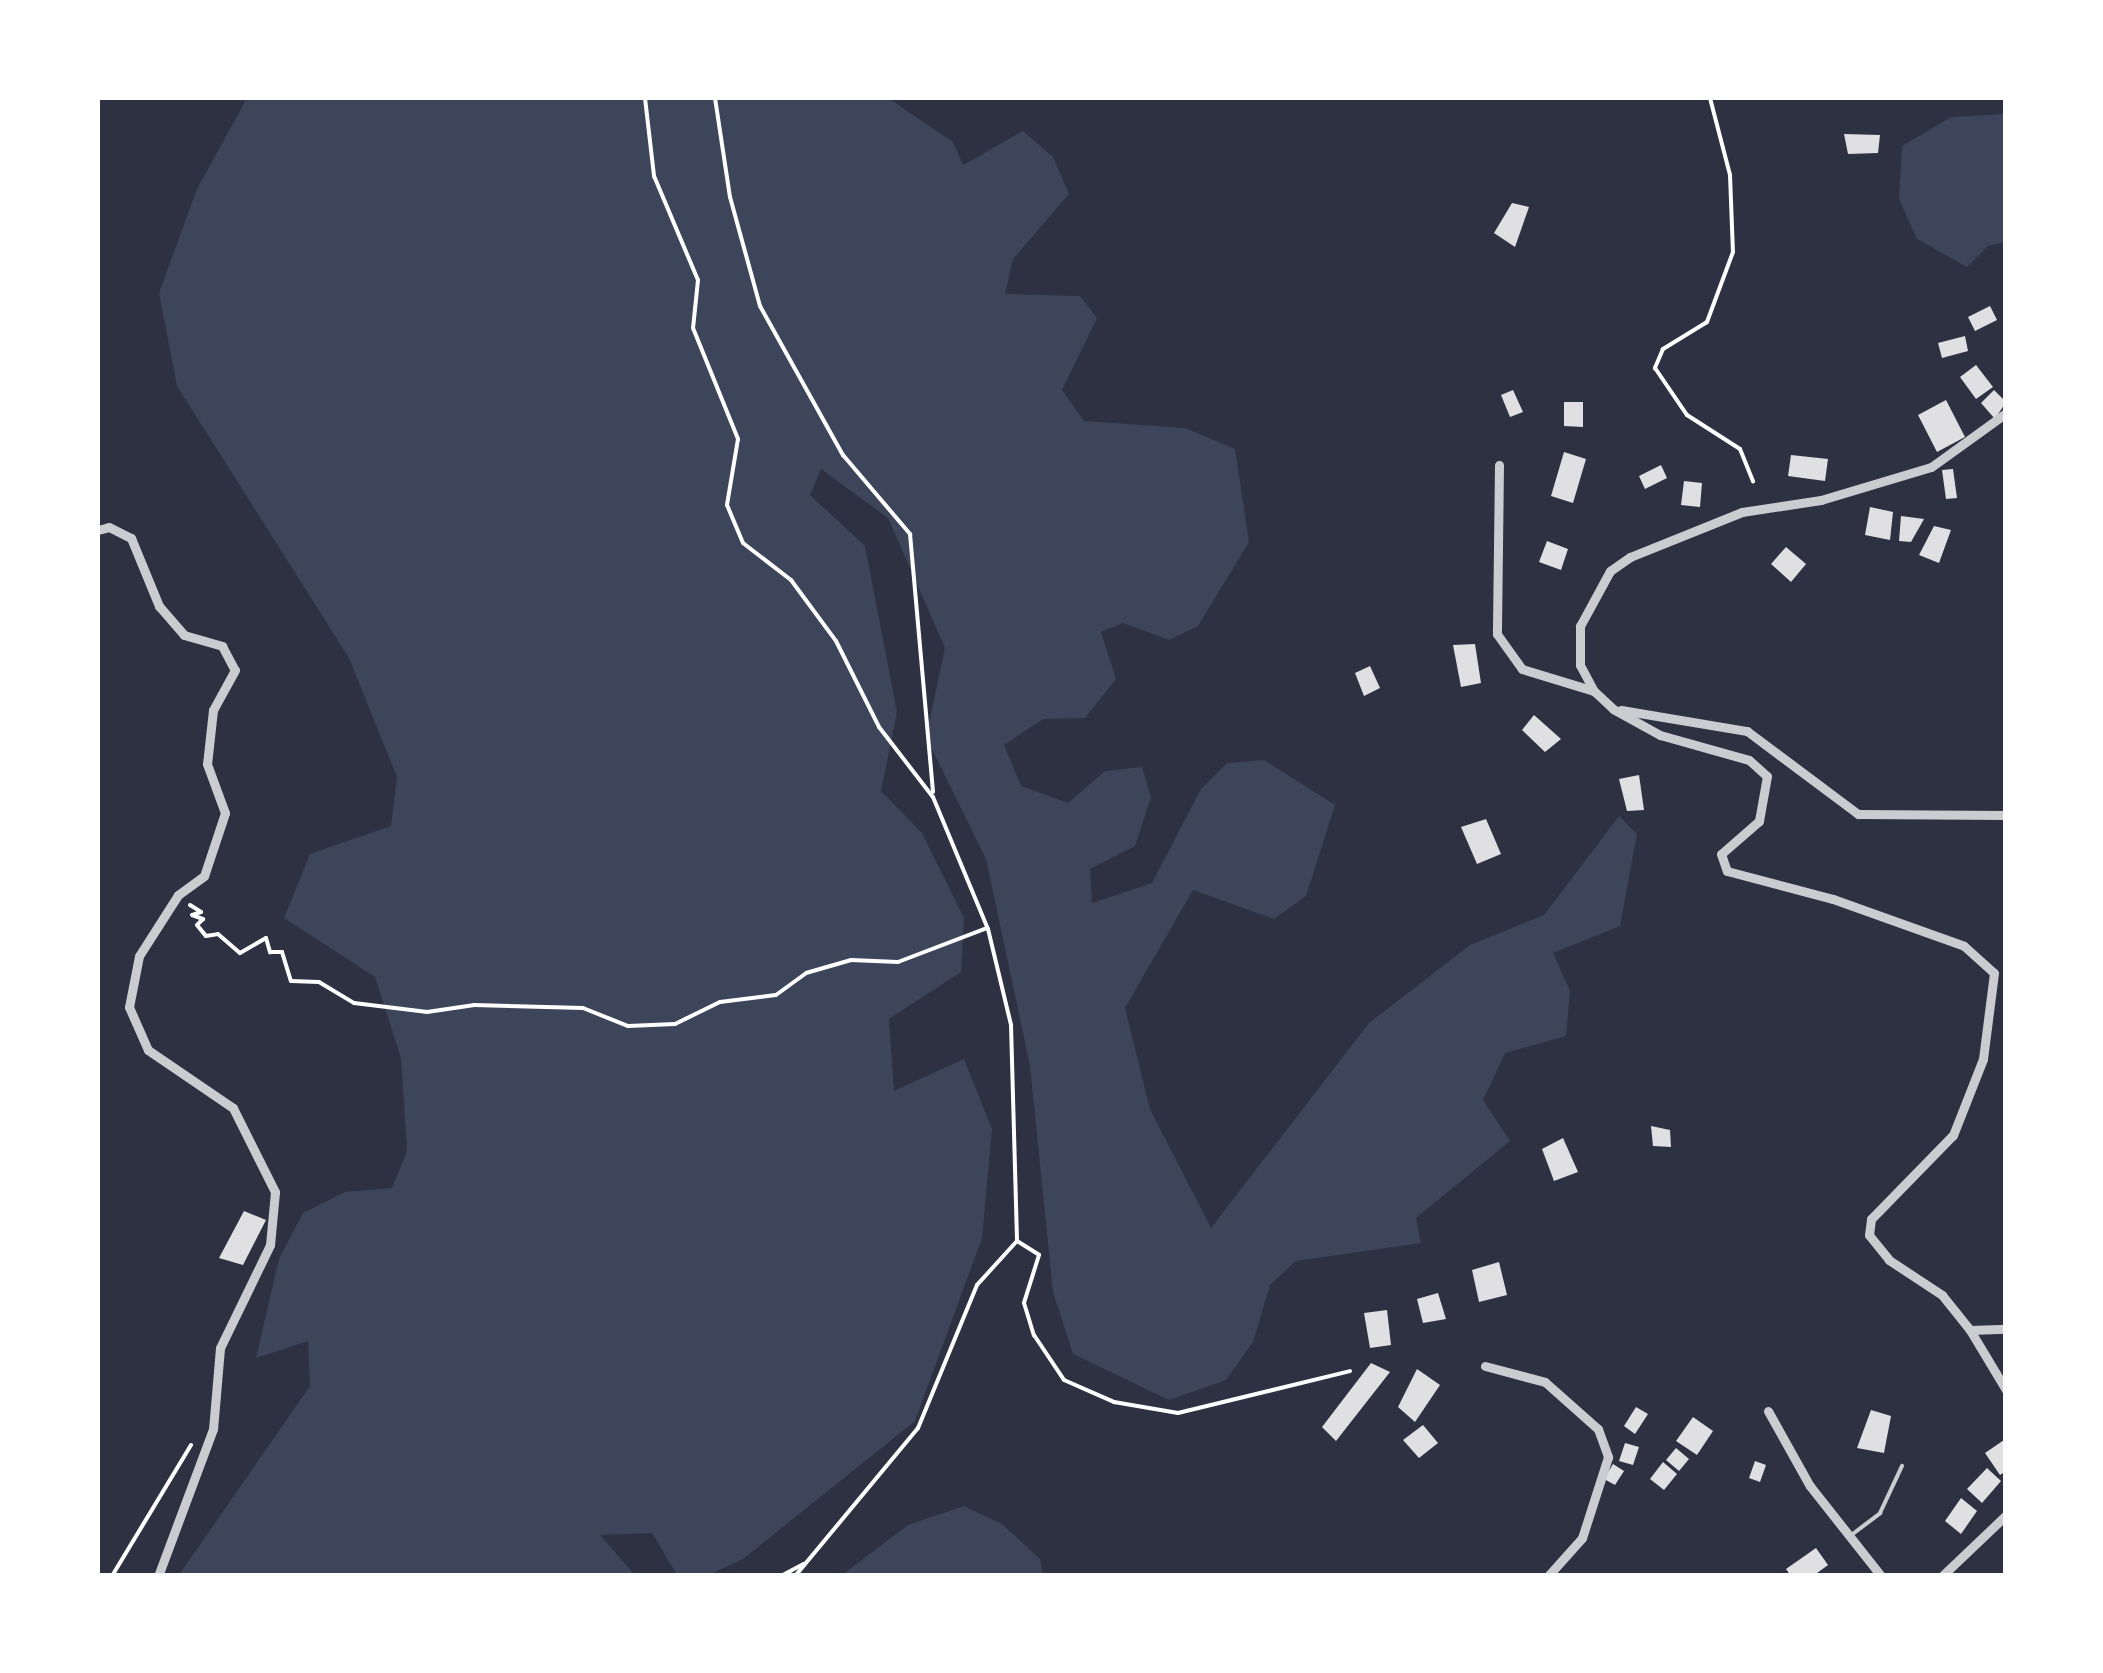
<!DOCTYPE html>
<style>
body{margin:0}
#map{position:relative;width:2103px;height:1673px;overflow:hidden;background:#2d3142;font-family:"Space Grotesk",sans-serif}
div>[style]{position:absolute}
[style*='--x']{left:calc(var(--x)*1px);top:calc(var(--y)*1px);width:calc(var(--w)*1px);rotate:calc(var(--a)*1deg)}
.green>*{inset:0;background:#3c4559}
.building>*{inset:0;background:#e0e0e3}
.path>*{height:4px;margin:-2px;padding:0 2px;transform-origin:2px;border-radius:2px;background:#fff}
.service>*{height:4px;margin:-2px;padding:0 2px;transform-origin:2px;border-radius:2px;background:#caccd0}
.minor>*{height:9px;margin:-4.5px;padding:0 4.5px;transform-origin:4.5px;border-radius:4.5px;background:#caccd0}
span{translate:-50% -50%;white-space:nowrap;text-align:center;line-height:1.15;-webkit-text-stroke:9px #fff;paint-order:stroke}
.frame{position:absolute;inset:0;border:100px solid #fff;pointer-events:none}
</style>
<div id="map">
<div class="green">
<i style="clip-path:polygon(247px 98px,888px 98px,953px 142px,963px 165px,1023px 131px,1053px 157px,1069px 194px,1013px 259px,1005px 294px,1080px 296px,1097px 318px,1062px 390px,1084px 421px,1185px 428px,1235px 449px,1249px 542px,1198px 626px,1169px 640px,1123px 623px,1101px 632px,1116px 679px,1085px 718px,1043px 719px,1004px 745px,1021px 786px,1068px 803px,1105px 771px,1142px 767px,1151px 797px,1135px 846px,1090px 869px,1092px 903px,1152px 883px,1201px 789px,1227px 763px,1264px 760px,1335px 805px,1306px 896px,1274px 919px,1193px 890px,1125px 1008px,1150px 1109px,1211px 1228px,1369px 1023px,1470px 945px,1544px 915px,1619px 816px,1637px 834px,1620px 926px,1553px 953px,1570px 991px,1566px 1036px,1505px 1053px,1483px 1100px,1510px 1141px,1416px 1218px,1421px 1243px,1296px 1261px,1270px 1285px,1253px 1342px,1226px 1380px,1169px 1400px,1073px 1354px,1053px 1292px,1030px 1066px,986px 859px,926px 737px,945px 648px,888px 518px,821px 469px,810px 495px,865px 546px,897px 712px,881px 791px,922px 833px,964px 918px,961px 972px,889px 1019px,894px 1091px,964px 1059px,992px 1129px,982px 1238px,915px 1421px,743px 1559px,708px 1575px,677px 1575px,652px 1533px,600px 1535px,635px 1575px,179px 1575px,310px 1386px,308px 1341px,256px 1358px,279px 1259px,303px 1213px,345px 1192px,392px 1188px,407px 1151px,401px 1058px,375px 977px,284px 918px,310px 854px,391px 826px,397px 777px,349px 658px,177px 386px,159px 293px,197px 189px)"></i>
<i style="clip-path:polygon(2005px 114px,2005px 242px,1988px 246px,1967px 267px,1917px 239px,1899px 199px,1902px 146px,1951px 117px)"></i>
<i style="clip-path:polygon(964px 1506px,1002px 1524px,1040px 1559px,1043px 1575px,842px 1575px,908px 1525px)"></i>
</div>
<div class="building">
<i style="clip-path:polygon(1844px 134px,1880px 135px,1878px 153px,1848px 154px)"></i>
<i style="clip-path:polygon(1512px 203px,1529px 207px,1515px 247px,1494px 233px)"></i>
<i style="clip-path:polygon(1990px 306px,1997px 320px,1975px 331px,1968px 317px)"></i>
<i style="clip-path:polygon(1965px 336px,1968px 351px,1942px 358px,1938px 343px)"></i>
<i style="clip-path:polygon(1976px 365px,1993px 387px,1976px 399px,1960px 377px)"></i>
<i style="clip-path:polygon(1513px 390px,1523px 412px,1510px 417px,1501px 395px)"></i>
<i style="clip-path:polygon(1994px 390px,2006px 402px,1995px 419px,1981px 403px)"></i>
<i style="clip-path:polygon(1946px 400px,1965px 437px,1937px 452px,1918px 415px)"></i>
<i style="clip-path:polygon(1564px 402px,1583px 402px,1583px 427px,1564px 426px)"></i>
<i style="clip-path:polygon(1564px 452px,1586px 459px,1573px 503px,1551px 496px)"></i>
<i style="clip-path:polygon(1791px 455px,1828px 459px,1825px 481px,1788px 476px)"></i>
<i style="clip-path:polygon(1661px 465px,1667px 478px,1645px 489px,1639px 476px)"></i>
<i style="clip-path:polygon(1953px 469px,1957px 498px,1946px 499px,1942px 470px)"></i>
<i style="clip-path:polygon(1684px 481px,1702px 483px,1700px 507px,1681px 505px)"></i>
<i style="clip-path:polygon(1870px 507px,1893px 512px,1890px 540px,1865px 535px)"></i>
<i style="clip-path:polygon(1901px 516px,1924px 519px,1911px 542px,1899px 541px)"></i>
<i style="clip-path:polygon(1934px 526px,1951px 530px,1939px 563px,1919px 555px)"></i>
<i style="clip-path:polygon(1547px 541px,1568px 549px,1561px 570px,1539px 562px)"></i>
<i style="clip-path:polygon(1786px 547px,1806px 564px,1791px 582px,1771px 564px)"></i>
<i style="clip-path:polygon(1475px 644px,1481px 683px,1461px 687px,1453px 645px)"></i>
<i style="clip-path:polygon(1370px 666px,1380px 688px,1364px 696px,1355px 673px)"></i>
<i style="clip-path:polygon(1534px 715px,1561px 739px,1545px 752px,1522px 730px)"></i>
<i style="clip-path:polygon(1639px 775px,1644px 810px,1627px 811px,1619px 779px)"></i>
<i style="clip-path:polygon(1486px 819px,1501px 854px,1477px 864px,1461px 827px)"></i>
<i style="clip-path:polygon(1651px 1126px,1670px 1130px,1671px 1147px,1653px 1146px)"></i>
<i style="clip-path:polygon(1563px 1138px,1578px 1172px,1554px 1181px,1542px 1149px)"></i>
<i style="clip-path:polygon(244px 1211px,266px 1220px,243px 1265px,219px 1258px)"></i>
<i style="clip-path:polygon(1499px 1262px,1507px 1295px,1479px 1302px,1472px 1270px)"></i>
<i style="clip-path:polygon(1438px 1293px,1446px 1319px,1423px 1323px,1417px 1299px)"></i>
<i style="clip-path:polygon(1387px 1310px,1391px 1345px,1370px 1348px,1364px 1313px)"></i>
<i style="clip-path:polygon(1371px 1363px,1390px 1372px,1336px 1441px,1322px 1427px)"></i>
<i style="clip-path:polygon(1417px 1369px,1440px 1385px,1415px 1422px,1398px 1407px)"></i>
<i style="clip-path:polygon(1636px 1407px,1648px 1414px,1635px 1434px,1624px 1426px)"></i>
<i style="clip-path:polygon(1871px 1410px,1891px 1416px,1884px 1453px,1857px 1448px)"></i>
<i style="clip-path:polygon(1693px 1417px,1713px 1431px,1697px 1455px,1676px 1441px)"></i>
<i style="clip-path:polygon(1423px 1425px,1438px 1443px,1419px 1458px,1403px 1440px)"></i>
<i style="clip-path:polygon(2004px 1440px,2006px 1471px,2000px 1475px,1985px 1453px)"></i>
<i style="clip-path:polygon(1625px 1443px,1639px 1447px,1633px 1465px,1619px 1461px)"></i>
<i style="clip-path:polygon(1676px 1448px,1689px 1459px,1679px 1471px,1666px 1460px)"></i>
<i style="clip-path:polygon(1755px 1461px,1766px 1465px,1760px 1482px,1749px 1478px)"></i>
<i style="clip-path:polygon(1663px 1462px,1677px 1474px,1664px 1490px,1650px 1479px)"></i>
<i style="clip-path:polygon(1613px 1464px,1624px 1471px,1615px 1485px,1604px 1479px)"></i>
<i style="clip-path:polygon(1987px 1468px,2001px 1481px,1982px 1503px,1967px 1489px)"></i>
<i style="clip-path:polygon(1961px 1498px,1977px 1511px,1961px 1534px,1945px 1521px)"></i>
<i style="clip-path:polygon(1816px 1548px,1828px 1565px,1813px 1576px,1791px 1576px,1786px 1569px)"></i>
</div>
<div class="path">
<i style="--x:645;--y:98;--w:79;--a:83.4"></i>
<i style="--x:654;--y:176;--w:113;--a:67.1"></i>
<i style="--x:698;--y:280;--w:48;--a:95.9"></i>
<i style="--x:693;--y:328;--w:120;--a:67.9"></i>
<i style="--x:738;--y:439;--w:67;--a:99.5"></i>
<i style="--x:727;--y:505;--w:41;--a:67.2"></i>
<i style="--x:743;--y:543;--w:61;--a:37.6"></i>
<i style="--x:791;--y:580;--w:76;--a:53.6"></i>
<i style="--x:836;--y:641;--w:96;--a:63.4"></i>
<i style="--x:879;--y:727;--w:88;--a:52.4"></i>
<i style="--x:933;--y:797;--w:143;--a:67.4"></i>
<i style="--x:988;--y:929;--w:99;--a:76.5"></i>
<i style="--x:1011;--y:1025;--w:216;--a:88.4"></i>
<i style="--x:1017;--y:1241;--w:59;--a:132.3"></i>
<i style="--x:977;--y:1285;--w:155;--a:112.4"></i>
<i style="--x:918;--y:1428;--w:192;--a:129.7"></i>
<i style="--x:715;--y:98;--w:100;--a:81.4"></i>
<i style="--x:730;--y:197;--w:113;--a:74.6"></i>
<i style="--x:760;--y:306;--w:171;--a:60.9"></i>
<i style="--x:843;--y:455;--w:104;--a:49.7"></i>
<i style="--x:910;--y:534;--w:259;--a:84.9"></i>
<i style="--x:1710;--y:98;--w:80;--a:75.4"></i>
<i style="--x:1730;--y:175;--w:77;--a:87.8"></i>
<i style="--x:1733;--y:252;--w:75;--a:110.4"></i>
<i style="--x:1707;--y:322;--w:52;--a:148.5"></i>
<i style="--x:1663;--y:349;--w:21;--a:113"></i>
<i style="--x:1655;--y:368;--w:57;--a:55.8"></i>
<i style="--x:1687;--y:415;--w:63;--a:32.7"></i>
<i style="--x:1740;--y:449;--w:35;--a:68"></i>
<i style="--x:190;--y:905;--w:13;--a:32"></i>
<i style="--x:201;--y:912;--w:9;--a:162"></i>
<i style="--x:192;--y:915;--w:12;--a:20"></i>
<i style="--x:203;--y:919;--w:8;--a:135"></i>
<i style="--x:197;--y:925;--w:14;--a:51"></i>
<i style="--x:206;--y:936;--w:12;--a:-9"></i>
<i style="--x:218;--y:934;--w:29;--a:41"></i>
<i style="--x:240;--y:953;--w:30;--a:-30"></i>
<i style="--x:266;--y:938;--w:15;--a:74"></i>
<i style="--x:270;--y:952;--w:12;--a:0"></i>
<i style="--x:282;--y:952;--w:30;--a:73"></i>
<i style="--x:291;--y:981;--w:28;--a:2"></i>
<i style="--x:319;--y:982;--w:41;--a:31"></i>
<i style="--x:354;--y:1003;--w:74;--a:7"></i>
<i style="--x:427;--y:1012;--w:48;--a:-8.5"></i>
<i style="--x:474;--y:1005;--w:109;--a:1.6"></i>
<i style="--x:583;--y:1008;--w:48;--a:21.8"></i>
<i style="--x:628;--y:1026;--w:47;--a:-2.4"></i>
<i style="--x:675;--y:1024;--w:50;--a:-26.1"></i>
<i style="--x:720;--y:1002;--w:56;--a:-7.1"></i>
<i style="--x:776;--y:995;--w:37;--a:-36"></i>
<i style="--x:806;--y:973;--w:47;--a:-16.1"></i>
<i style="--x:851;--y:960;--w:47;--a:2.4"></i>
<i style="--x:898;--y:962;--w:95;--a:-20.9"></i>
<i style="--x:1017;--y:1241;--w:26;--a:32"></i>
<i style="--x:1039;--y:1255;--w:50;--a:107.4"></i>
<i style="--x:1024;--y:1303;--w:34;--a:73"></i>
<i style="--x:1034;--y:1335;--w:54;--a:56.3"></i>
<i style="--x:1064;--y:1380;--w:55;--a:23.7"></i>
<i style="--x:1114;--y:1402;--w:65;--a:9.8"></i>
<i style="--x:1178;--y:1413;--w:177;--a:-13.7"></i>
<i style="--x:112;--y:1576;--w:153;--a:-58.9"></i>
<i style="--x:781;--y:1576;--w:26;--a:-28"></i>
</div>
<div class="service">
<i style="--x:1850;--y:1536;--w:38;--a:-37"></i>
<i style="--x:1880;--y:1513;--w:52;--a:-64.9"></i>
</div>
<div class="minor">
<i style="--x:2006;--y:413;--w:92;--a:144.2"></i>
<i style="--x:1931;--y:467;--w:115;--a:163.3"></i>
<i style="--x:1821;--y:500;--w:80;--a:171.4"></i>
<i style="--x:1742;--y:512;--w:121;--a:158.1"></i>
<i style="--x:1630;--y:557;--w:24;--a:145"></i>
<i style="--x:1610;--y:571;--w:63;--a:118.6"></i>
<i style="--x:1580;--y:626;--w:39;--a:90"></i>
<i style="--x:1580;--y:665;--w:30;--a:62"></i>
<i style="--x:1594;--y:691;--w:26;--a:43"></i>
<i style="--x:1613;--y:709;--w:54;--a:29"></i>
<i style="--x:1660;--y:735;--w:92;--a:15.7"></i>
<i style="--x:1749;--y:760;--w:24;--a:42"></i>
<i style="--x:1767;--y:776;--w:46;--a:100.1"></i>
<i style="--x:1759;--y:821;--w:50;--a:139"></i>
<i style="--x:1721;--y:854;--w:18;--a:71"></i>
<i style="--x:1727;--y:871;--w:110;--a:14.8"></i>
<i style="--x:1833;--y:899;--w:139;--a:19.7"></i>
<i style="--x:1964;--y:946;--w:40;--a:42"></i>
<i style="--x:1994;--y:973;--w:87;--a:97.3"></i>
<i style="--x:1983;--y:1059;--w:82;--a:111.5"></i>
<i style="--x:1953;--y:1135;--w:117;--a:134.3"></i>
<i style="--x:1871;--y:1219;--w:16;--a:97"></i>
<i style="--x:1869;--y:1235;--w:32;--a:51"></i>
<i style="--x:1889;--y:1260;--w:64;--a:33.4"></i>
<i style="--x:1942;--y:1295;--w:45;--a:51.3"></i>
<i style="--x:1970;--y:1330;--w:36;--a:-2"></i>
<i style="--x:1499;--y:465;--w:169;--a:90.7"></i>
<i style="--x:1497;--y:634;--w:43;--a:54.5"></i>
<i style="--x:1522;--y:669;--w:75;--a:17"></i>
<i style="--x:98;--y:530;--w:11;--a:-15"></i>
<i style="--x:109;--y:527;--w:25;--a:27"></i>
<i style="--x:131;--y:538;--w:74;--a:67.6"></i>
<i style="--x:159;--y:606;--w:38;--a:49"></i>
<i style="--x:184;--y:635;--w:40;--a:16"></i>
<i style="--x:222;--y:646;--w:27;--a:62"></i>
<i style="--x:235;--y:670;--w:46;--a:118.8"></i>
<i style="--x:213;--y:710;--w:54;--a:96.3"></i>
<i style="--x:207;--y:764;--w:52;--a:69.8"></i>
<i style="--x:225;--y:813;--w:66;--a:108.4"></i>
<i style="--x:204;--y:876;--w:32;--a:144"></i>
<i style="--x:178;--y:895;--w:72;--a:122.6"></i>
<i style="--x:139;--y:956;--w:52;--a:101.1"></i>
<i style="--x:129;--y:1007;--w:47;--a:66.2"></i>
<i style="--x:148;--y:1050;--w:103;--a:34.3"></i>
<i style="--x:233;--y:1108;--w:94;--a:63.4"></i>
<i style="--x:275;--y:1192;--w:53;--a:95.4"></i>
<i style="--x:270;--y:1245;--w:114;--a:115.9"></i>
<i style="--x:220;--y:1348;--w:81;--a:94.9"></i>
<i style="--x:213;--y:1429;--w:157;--a:110.5"></i>
<i style="--x:1621;--y:710;--w:128;--a:9.5"></i>
<i style="--x:1747;--y:731;--w:139;--a:36.8"></i>
<i style="--x:1858;--y:814;--w:148;--a:0.4"></i>
<i style="--x:1970;--y:1330;--w:70;--a:59"></i>
<i style="--x:1485;--y:1366;--w:62;--a:14.9"></i>
<i style="--x:1545;--y:1382;--w:71;--a:41.6"></i>
<i style="--x:1598;--y:1429;--w:30;--a:70"></i>
<i style="--x:1608;--y:1457;--w:85;--a:107.8"></i>
<i style="--x:1582;--y:1538;--w:51;--a:131.8"></i>
<i style="--x:1768;--y:1411;--w:86;--a:60.8"></i>
<i style="--x:1810;--y:1486;--w:115;--a:51.7"></i>
<i style="--x:1942;--y:1576;--w:88;--a:-43.6"></i>
</div>
<div class="frame"></div>
</div>
